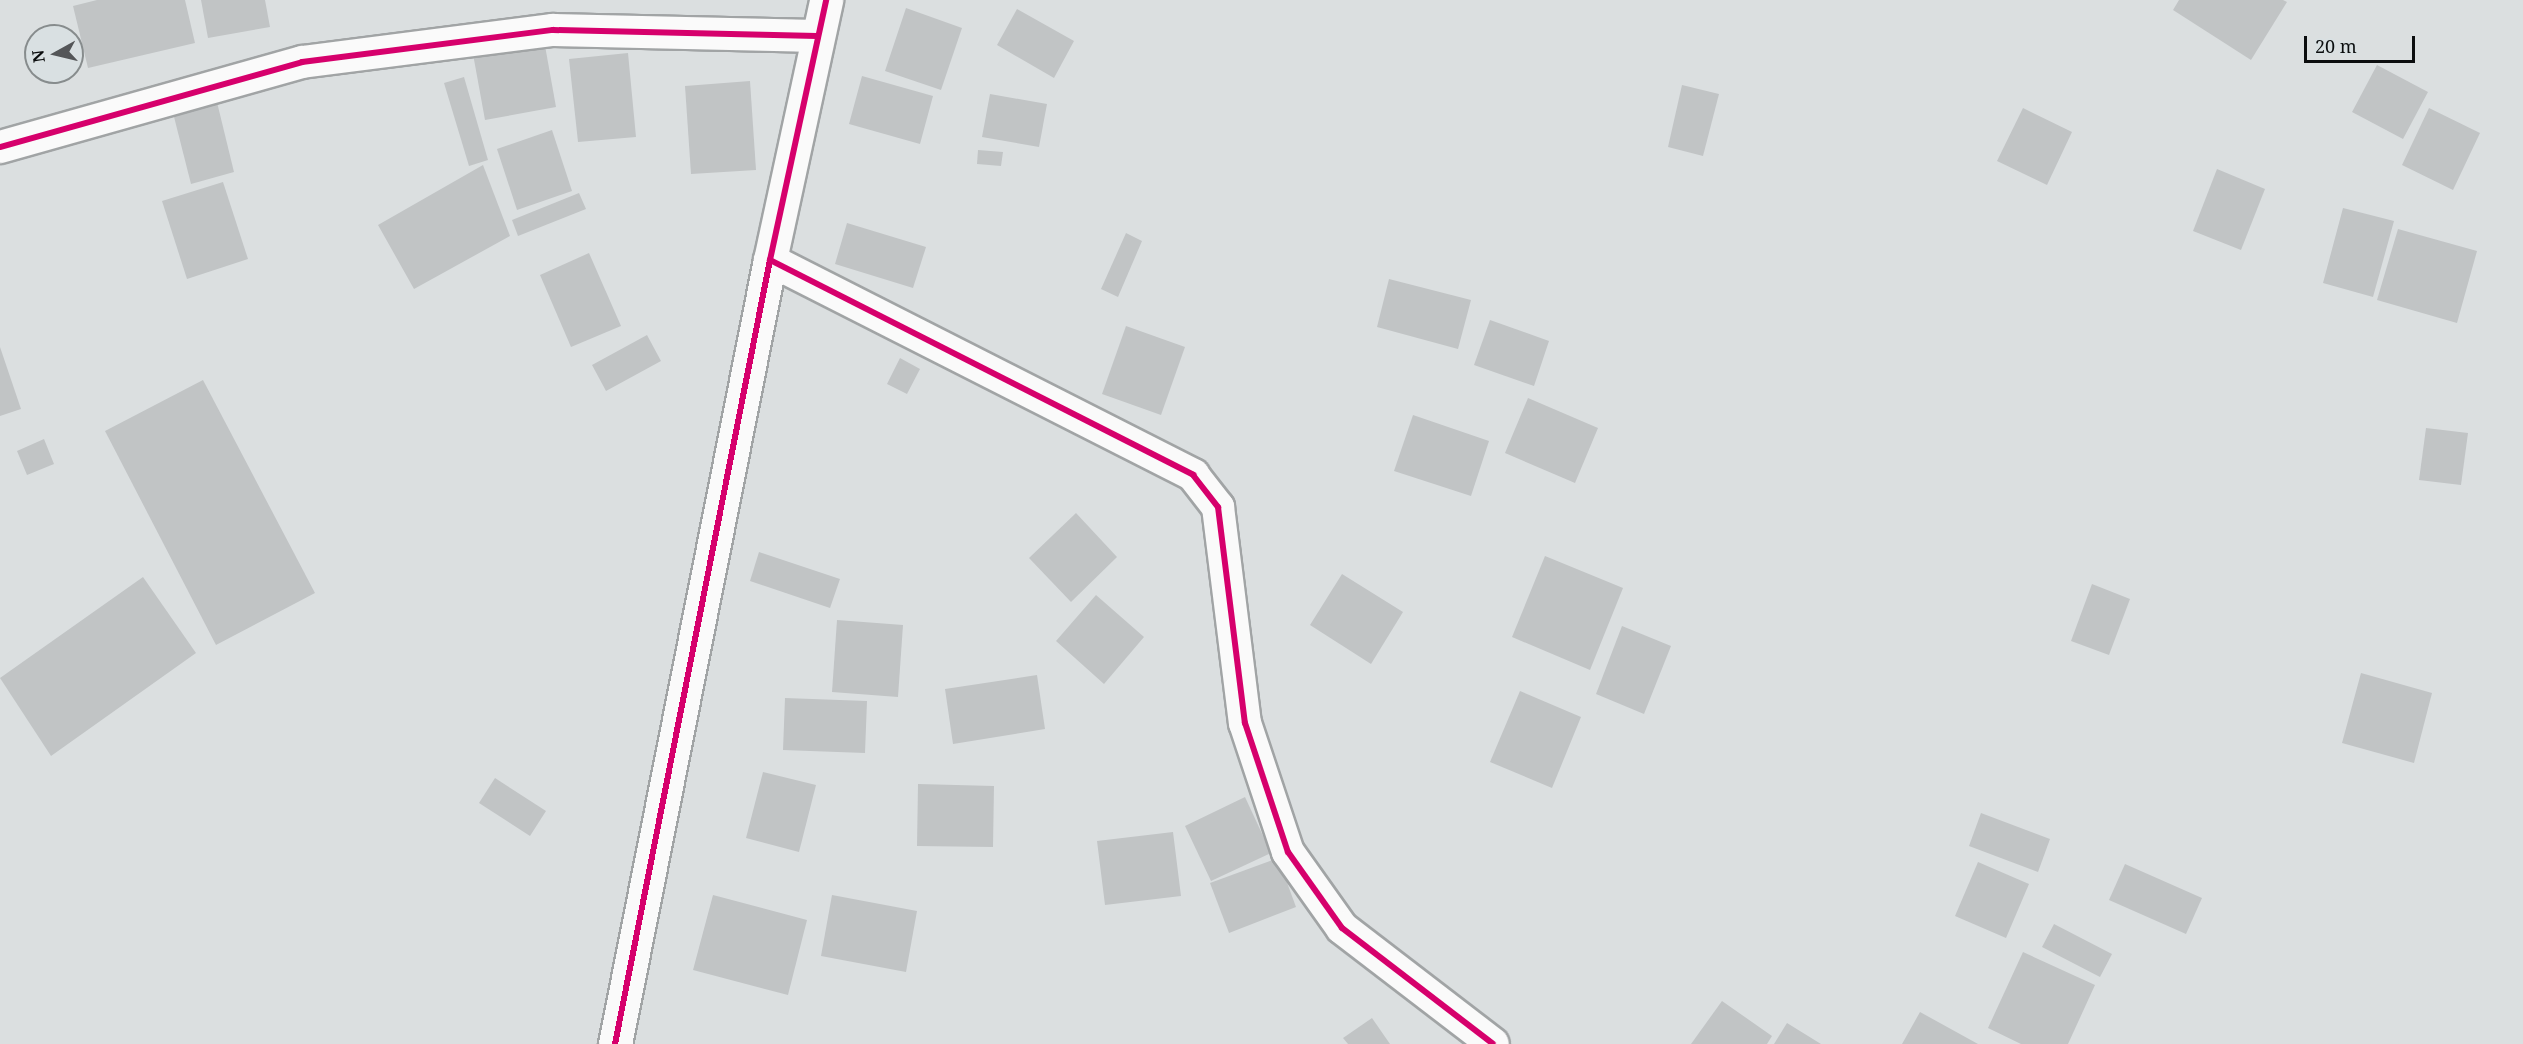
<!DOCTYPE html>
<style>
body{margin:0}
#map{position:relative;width:2523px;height:1044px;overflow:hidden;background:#dbdfe0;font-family:"Noto Serif",serif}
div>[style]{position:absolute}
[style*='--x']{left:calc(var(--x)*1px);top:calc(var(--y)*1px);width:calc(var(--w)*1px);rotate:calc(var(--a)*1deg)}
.building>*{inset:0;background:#c1c4c5}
.roads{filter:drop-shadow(2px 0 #a1a4a5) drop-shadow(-2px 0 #a1a4a5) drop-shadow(0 2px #a1a4a5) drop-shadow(0 -2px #a1a4a5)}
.minor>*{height:32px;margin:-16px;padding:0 16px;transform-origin:16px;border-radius:16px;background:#fafafa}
.tertiary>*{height:33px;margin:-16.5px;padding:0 16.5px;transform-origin:16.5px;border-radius:16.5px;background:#fafafa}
.cycleway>*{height:6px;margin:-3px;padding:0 3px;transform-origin:3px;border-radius:3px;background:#d6006c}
span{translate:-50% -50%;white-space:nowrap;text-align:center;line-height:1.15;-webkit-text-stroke:4.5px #d9e0e2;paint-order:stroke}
.north{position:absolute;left:24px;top:24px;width:60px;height:60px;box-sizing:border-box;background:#d9e0e2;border:2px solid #878c8d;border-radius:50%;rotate:262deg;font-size:16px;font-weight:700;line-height:24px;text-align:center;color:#0b0d0e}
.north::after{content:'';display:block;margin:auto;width:21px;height:27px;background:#545658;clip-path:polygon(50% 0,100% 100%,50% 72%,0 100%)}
.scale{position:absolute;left:2304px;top:36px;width:111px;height:27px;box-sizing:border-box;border:3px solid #0b0d0e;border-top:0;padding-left:8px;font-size:18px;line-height:21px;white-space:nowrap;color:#0b0d0e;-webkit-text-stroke:4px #d9e0e2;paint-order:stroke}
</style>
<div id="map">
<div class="building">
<i style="clip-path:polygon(97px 0,185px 0,195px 43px,88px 68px,73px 6px)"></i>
<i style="clip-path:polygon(201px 0,265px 0,270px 27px,208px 38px)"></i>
<i style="clip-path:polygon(2179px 0,2283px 0,2287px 2px,2251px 60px,2173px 10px)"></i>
<i style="clip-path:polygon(906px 8px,962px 28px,941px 90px,885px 71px)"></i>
<i style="clip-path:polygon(1017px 9px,1074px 41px,1054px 78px,997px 45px)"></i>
<i style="clip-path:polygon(544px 40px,556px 107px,485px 120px,473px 54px)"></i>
<i style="clip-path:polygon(628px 53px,636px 137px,578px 142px,569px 59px)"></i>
<i style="clip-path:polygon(2377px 65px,2428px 92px,2403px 139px,2352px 112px)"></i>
<i style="clip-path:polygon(862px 76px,933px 96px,920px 144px,849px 124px)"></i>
<i style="clip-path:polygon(464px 77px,488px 160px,469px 166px,444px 83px)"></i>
<i style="clip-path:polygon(750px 81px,756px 170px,691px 174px,685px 86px)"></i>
<i style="clip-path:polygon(1682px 85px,1719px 94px,1703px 156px,1668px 147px)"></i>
<i style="clip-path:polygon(215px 94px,234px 172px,191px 184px,171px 105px)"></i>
<i style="clip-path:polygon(990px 94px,1047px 104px,1039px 147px,982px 137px)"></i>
<i style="clip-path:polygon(2023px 108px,2072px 132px,2047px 185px,1997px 161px)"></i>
<i style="clip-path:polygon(2429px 108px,2480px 133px,2453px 190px,2402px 165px)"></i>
<i style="clip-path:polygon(552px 130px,572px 191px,517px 210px,497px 149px)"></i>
<i style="clip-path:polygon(978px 150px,1003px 152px,1001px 166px,977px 164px)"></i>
<i style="clip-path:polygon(483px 165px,510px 236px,414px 289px,378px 225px)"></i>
<i style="clip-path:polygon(2217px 169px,2265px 189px,2241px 250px,2193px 231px)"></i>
<i style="clip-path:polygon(223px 182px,248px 259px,187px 279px,162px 201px)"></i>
<i style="clip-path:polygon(579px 193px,586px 209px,518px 236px,512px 220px)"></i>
<i style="clip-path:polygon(2343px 208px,2394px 221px,2373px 297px,2323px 283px)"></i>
<i style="clip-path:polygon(847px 223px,926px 247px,913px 288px,835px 264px)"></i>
<i style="clip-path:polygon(2398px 229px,2477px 251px,2457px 323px,2377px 300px)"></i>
<i style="clip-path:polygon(1126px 233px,1142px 241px,1118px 297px,1101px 289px)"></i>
<i style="clip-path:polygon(589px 253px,621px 326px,571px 347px,540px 275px)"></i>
<i style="clip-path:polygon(1389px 279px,1471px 300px,1458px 349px,1377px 327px)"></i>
<i style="clip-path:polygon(1490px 320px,1549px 341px,1534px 386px,1474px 365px)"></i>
<i style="clip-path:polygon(1126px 326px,1185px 347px,1161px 415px,1102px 394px)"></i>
<i style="clip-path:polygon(647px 335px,661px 361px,606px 391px,592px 365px)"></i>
<i style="clip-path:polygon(0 347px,21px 409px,0 416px)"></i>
<i style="clip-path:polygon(900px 358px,920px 369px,907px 394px,887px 384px)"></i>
<i style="clip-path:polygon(203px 380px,315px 593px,216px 645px,105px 431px)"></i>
<i style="clip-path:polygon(1528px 398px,1598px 428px,1575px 483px,1505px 453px)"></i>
<i style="clip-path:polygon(1413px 415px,1489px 441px,1471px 496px,1394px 471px)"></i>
<i style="clip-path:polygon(2426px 428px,2468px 433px,2461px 485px,2419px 480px)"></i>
<i style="clip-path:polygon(44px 439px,54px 464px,27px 475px,17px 451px)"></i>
<i style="clip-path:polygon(1076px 513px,1117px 557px,1071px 602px,1029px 558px)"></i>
<i style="clip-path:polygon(759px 552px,840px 579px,830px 608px,750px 581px)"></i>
<i style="clip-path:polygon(1545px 556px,1623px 588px,1590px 670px,1512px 637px)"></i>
<i style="clip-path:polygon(1342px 574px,1403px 612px,1371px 664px,1310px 625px)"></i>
<i style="clip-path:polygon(143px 577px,196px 653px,51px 756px,0 678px)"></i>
<i style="clip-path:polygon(2092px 584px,2130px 599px,2109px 655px,2071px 641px)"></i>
<i style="clip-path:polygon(1096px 595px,1144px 637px,1104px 684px,1056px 641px)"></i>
<i style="clip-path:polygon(837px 620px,903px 625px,898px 697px,832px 692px)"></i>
<i style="clip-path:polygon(1622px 626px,1671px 646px,1644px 714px,1596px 694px)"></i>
<i style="clip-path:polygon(2361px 673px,2432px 693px,2414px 763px,2342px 743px)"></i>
<i style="clip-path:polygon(1037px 675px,1045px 729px,953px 744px,945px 689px)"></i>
<i style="clip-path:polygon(1520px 691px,1581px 717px,1552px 788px,1490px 762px)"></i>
<i style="clip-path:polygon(785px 698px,867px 701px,865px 753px,783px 750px)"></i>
<i style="clip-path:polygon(763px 772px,816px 785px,799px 852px,746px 838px)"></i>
<i style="clip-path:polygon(495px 778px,546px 811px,530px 836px,479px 803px)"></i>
<i style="clip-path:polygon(918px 784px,994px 786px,993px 847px,917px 846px)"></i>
<i style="clip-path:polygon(1245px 797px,1271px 853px,1211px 881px,1185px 826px)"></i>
<i style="clip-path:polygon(1981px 813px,2050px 839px,2038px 872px,1969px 846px)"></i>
<i style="clip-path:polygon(1173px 832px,1181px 896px,1105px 905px,1097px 841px)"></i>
<i style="clip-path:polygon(1278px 858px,1296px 907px,1229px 933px,1210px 883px)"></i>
<i style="clip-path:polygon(1978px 862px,2029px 884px,2006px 938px,1955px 916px)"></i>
<i style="clip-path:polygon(2125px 864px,2202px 898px,2186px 934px,2109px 900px)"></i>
<i style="clip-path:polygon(713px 895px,807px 920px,788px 995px,693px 970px)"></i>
<i style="clip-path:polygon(832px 895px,917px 911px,906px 972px,821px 956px)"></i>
<i style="clip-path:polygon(2054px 924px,2112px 954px,2100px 977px,2042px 947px)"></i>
<i style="clip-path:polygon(2023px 952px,2095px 985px,2068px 1044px,2021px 1044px,1988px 1028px)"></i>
<i style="clip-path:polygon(1722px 1001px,1772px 1036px,1767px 1044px,1691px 1044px)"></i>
<i style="clip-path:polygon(1920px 1012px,1978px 1044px,1902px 1044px)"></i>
<i style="clip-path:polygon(1372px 1018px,1390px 1044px,1348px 1044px,1343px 1038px)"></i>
<i style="clip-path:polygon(1787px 1023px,1821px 1044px,1774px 1044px)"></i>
</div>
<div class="roads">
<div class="minor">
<i style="--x:0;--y:147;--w:314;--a:-15.7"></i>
<i style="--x:302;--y:62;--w:253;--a:-7.3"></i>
<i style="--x:553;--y:30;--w:264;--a:1.3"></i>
<i style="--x:770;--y:260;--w:475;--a:26.9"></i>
<i style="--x:1193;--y:475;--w:41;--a:52"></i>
<i style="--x:1218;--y:507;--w:218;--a:82.9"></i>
<i style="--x:1245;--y:723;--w:136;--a:71.6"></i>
<i style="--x:1288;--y:852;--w:93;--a:54.6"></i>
<i style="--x:1342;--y:928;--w:190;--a:37.5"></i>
</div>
<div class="tertiary">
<i style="--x:615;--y:1044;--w:799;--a:-78.82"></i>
<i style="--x:770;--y:260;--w:266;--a:-77.8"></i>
</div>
</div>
<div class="cycleway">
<i style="--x:0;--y:147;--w:314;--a:-15.7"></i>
<i style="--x:302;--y:62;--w:253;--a:-7.3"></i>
<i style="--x:553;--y:30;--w:264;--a:1.3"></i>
<i style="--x:770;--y:260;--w:475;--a:26.9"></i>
<i style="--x:1193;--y:475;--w:41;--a:52"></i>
<i style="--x:1218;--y:507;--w:218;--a:82.9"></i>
<i style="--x:1245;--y:723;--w:136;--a:71.6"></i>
<i style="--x:1288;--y:852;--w:93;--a:54.6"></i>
<i style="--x:1342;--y:928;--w:190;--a:37.5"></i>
<i style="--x:615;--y:1044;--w:799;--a:-78.82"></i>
<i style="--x:770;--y:260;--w:266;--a:-77.8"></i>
</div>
<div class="north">N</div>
<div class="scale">20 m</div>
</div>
